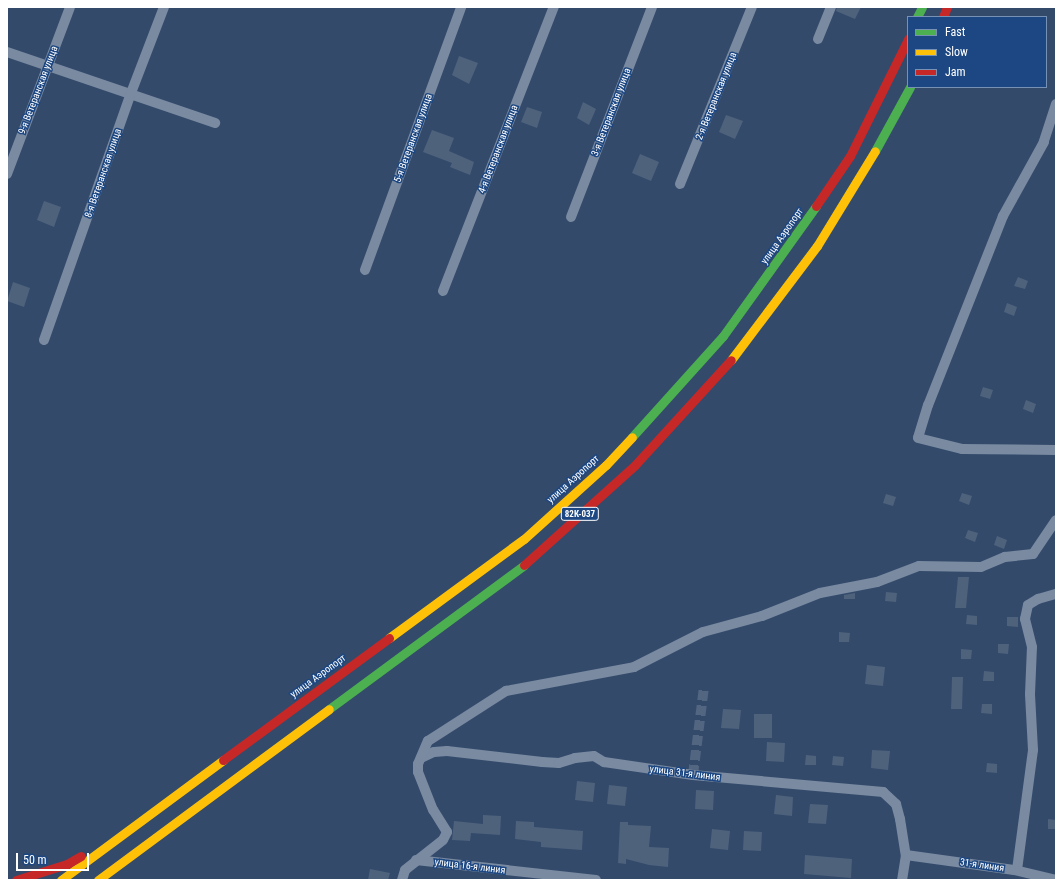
<!DOCTYPE html>
<meta charset="utf-8">
<style>
body{margin:0}
#map{position:relative;width:1063px;height:887px;overflow:hidden;background:#334a6b;font-family:"Roboto Condensed",sans-serif}
div>[style]{position:absolute}
[style*='--x']{left:calc(var(--x)*1px);top:calc(var(--y)*1px);width:calc(var(--w)*1px);rotate:calc(var(--a)*1deg)}
.building>*{inset:0;background:#4e627c}
.street-tunnel>*{height:10px;margin-top:-5px;transform-origin:0;background:repeating-linear-gradient(90deg,#526581 0 10px,transparent 0 15px)}
.street>*{height:10px;margin:-5px;padding:0 5px;transform-origin:5px;border-radius:5px;background:#798aa1}
.fast>*{height:9px;margin:-4.5px;padding:0 4.5px;transform-origin:4.5px;border-radius:4.5px;background:#4caf50}
.slow>*{height:9px;margin:-4.5px;padding:0 4.5px;transform-origin:4.5px;border-radius:4.5px;background:#ffc107}
.jam>*{height:9px;margin:-4.5px;padding:0 4.5px;transform-origin:4.5px;border-radius:4.5px;background:#c62828}
span{translate:-50% -50%;white-space:nowrap;text-align:center;line-height:1.15;-webkit-text-stroke:3px #1c4782;paint-order:stroke}
.shield-label span{padding:1px 3px;background:#1c4782;border:1px solid;border-radius:3px;-webkit-text-stroke-width:0}
.shield-label{font-size:9px;color:#fff;font-weight:700}
.street-label{font-size:10px;color:#fff}
.frame{position:absolute;inset:0;border:8px solid #fff;pointer-events:none}
.legend{position:absolute;left:907px;top:16px;width:140px;height:72px;box-sizing:border-box;background:#1c4782;border:1px solid #7791b4;margin:0;padding:5px 7px;list-style:none;font-size:12px;color:#fff}
.legend li{display:flex;align-items:center;gap:8px;height:20px}
.legend b{width:20px;border:1px solid #7791b4}
.scale{position:absolute;left:16px;top:853px;width:73px;height:18px;box-sizing:border-box;border:2px solid #fff;border-top:0;padding-left:5px;font-size:12px;line-height:14px;white-space:nowrap;color:#fff;-webkit-text-stroke:3px #1c4782;paint-order:stroke}
</style>
<div id="map">
<div class="building">
<i style="clip-path:polygon(837px 7px,861px 7px,855px 19px,836px 11px)"></i>
<i style="clip-path:polygon(459px 56px,478px 63px,469px 84px,452px 75px)"></i>
<i style="clip-path:polygon(583px 102px,596px 109px,589px 125px,577px 118px)"></i>
<i style="clip-path:polygon(527px 107px,542px 112px,537px 128px,521px 122px)"></i>
<i style="clip-path:polygon(726px 115px,743px 121px,735px 139px,719px 132px)"></i>
<i style="clip-path:polygon(432px 130px,454px 138px,449px 151px,474px 162px,470px 175px,450px 167px,452px 163px,423px 152px)"></i>
<i style="clip-path:polygon(640px 154px,659px 162px,651px 181px,632px 173px)"></i>
<i style="clip-path:polygon(44px 201px,61px 207px,54px 227px,37px 220px)"></i>
<i style="clip-path:polygon(1018px 277px,1028px 281px,1025px 289px,1014px 286px)"></i>
<i style="clip-path:polygon(13px 282px,30px 288px,24px 307px,7px 301px)"></i>
<i style="clip-path:polygon(1007px 303px,1017px 307px,1014px 316px,1004px 312px)"></i>
<i style="clip-path:polygon(983px 387px,993px 390px,990px 399px,980px 396px)"></i>
<i style="clip-path:polygon(1026px 400px,1036px 404px,1033px 413px,1023px 409px)"></i>
<i style="clip-path:polygon(962px 493px,972px 496px,969px 505px,959px 501px)"></i>
<i style="clip-path:polygon(886px 494px,896px 497px,893px 506px,883px 503px)"></i>
<i style="clip-path:polygon(968px 530px,978px 533px,975px 542px,965px 538px)"></i>
<i style="clip-path:polygon(997px 536px,1007px 540px,1004px 549px,994px 545px)"></i>
<i style="clip-path:polygon(958px 577px,969px 577px,966px 608px,955px 608px)"></i>
<i style="clip-path:polygon(886px 592px,897px 593px,896px 602px,885px 601px)"></i>
<i style="clip-path:polygon(855px 593px,855px 599px,844px 599px,844px 595px)"></i>
<i style="clip-path:polygon(967px 615px,977px 616px,977px 625px,966px 624px)"></i>
<i style="clip-path:polygon(1007px 617px,1018px 617px,1018px 627px,1007px 626px)"></i>
<i style="clip-path:polygon(839px 632px,850px 633px,849px 642px,839px 642px)"></i>
<i style="clip-path:polygon(998px 644px,1009px 644px,1008px 654px,998px 653px)"></i>
<i style="clip-path:polygon(961px 649px,972px 650px,971px 659px,961px 659px)"></i>
<i style="clip-path:polygon(867px 665px,885px 667px,883px 686px,865px 684px)"></i>
<i style="clip-path:polygon(984px 671px,994px 672px,994px 681px,983px 681px)"></i>
<i style="clip-path:polygon(952px 677px,963px 677px,962px 709px,951px 709px)"></i>
<i style="clip-path:polygon(982px 704px,992px 704px,992px 714px,981px 713px)"></i>
<i style="clip-path:polygon(723px 709px,741px 710px,739px 729px,721px 728px)"></i>
<i style="clip-path:polygon(754px 714px,772px 714px,772px 738px,754px 738px)"></i>
<i style="clip-path:polygon(767px 742px,785px 743px,784px 762px,766px 761px)"></i>
<i style="clip-path:polygon(872px 750px,890px 751px,888px 770px,871px 768px)"></i>
<i style="clip-path:polygon(806px 755px,816px 756px,816px 765px,805px 765px)"></i>
<i style="clip-path:polygon(833px 756px,844px 757px,843px 766px,832px 765px)"></i>
<i style="clip-path:polygon(987px 763px,997px 764px,997px 773px,986px 772px)"></i>
<i style="clip-path:polygon(577px 781px,595px 783px,593px 802px,575px 800px)"></i>
<i style="clip-path:polygon(609px 785px,627px 787px,625px 806px,607px 804px)"></i>
<i style="clip-path:polygon(696px 790px,714px 791px,713px 810px,695px 809px)"></i>
<i style="clip-path:polygon(776px 795px,793px 797px,792px 816px,774px 814px)"></i>
<i style="clip-path:polygon(810px 804px,828px 805px,826px 824px,808px 823px)"></i>
<i style="clip-path:polygon(483px 815px,501px 816px,500px 835px,471px 833px,470px 841px,452px 840px,454px 821px,483px 824px)"></i>
<i style="clip-path:polygon(1048px 819px,1056px 820px,1056px 829px,1048px 829px)"></i>
<i style="clip-path:polygon(516px 821px,534px 822px,534px 827px,583px 831px,582px 850px,541px 847px,541px 842px,515px 839px)"></i>
<i style="clip-path:polygon(620px 822px,628px 822px,628px 825px,651px 826px,649px 847px,669px 848px,668px 867px,649px 865px,626px 859px,626px 864px,618px 863px)"></i>
<i style="clip-path:polygon(712px 829px,730px 831px,728px 850px,710px 848px)"></i>
<i style="clip-path:polygon(744px 831px,762px 832px,761px 851px,743px 850px)"></i>
<i style="clip-path:polygon(805px 855px,852px 859px,851px 878px,804px 874px)"></i>
<i style="clip-path:polygon(370px 869px,390px 873px,388px 880px,368px 880px)"></i>
</div>
<div class="street-tunnel">
<i style="--x:693;--y:775;--w:89;--a:-82.9"></i>
</div>
<div class="street">
<i style="--x:818;--y:39;--w:35;--a:-68"></i>
<i style="--x:7;--y:52;--w:220;--a:18.8"></i>
<i style="--x:1056;--y:104;--w:40;--a:108"></i>
<i style="--x:1044;--y:142;--w:85;--a:119"></i>
<i style="--x:1003;--y:216;--w:203;--a:111.6"></i>
<i style="--x:928;--y:405;--w:34;--a:107"></i>
<i style="--x:918;--y:438;--w:45;--a:14"></i>
<i style="--x:962;--y:449;--w:94;--a:0.6"></i>
<i style="--x:7;--y:174;--w:178;--a:-69.3"></i>
<i style="--x:680;--y:184;--w:191;--a:-67.9"></i>
<i style="--x:571;--y:217;--w:225;--a:-68.9"></i>
<i style="--x:365;--y:270;--w:280;--a:-69.9"></i>
<i style="--x:443;--y:291;--w:305;--a:-68.7"></i>
<i style="--x:44;--y:340;--w:262;--a:-70.6"></i>
<i style="--x:131;--y:93;--w:92;--a:-69"></i>
<i style="--x:421;--y:758;--w:14;--a:-25"></i>
<i style="--x:434;--y:752;--w:13;--a:-4"></i>
<i style="--x:447;--y:751;--w:96;--a:6.6"></i>
<i style="--x:542;--y:762;--w:17;--a:3"></i>
<i style="--x:559;--y:763;--w:17;--a:-17"></i>
<i style="--x:575;--y:758;--w:19;--a:-6"></i>
<i style="--x:594;--y:756;--w:12;--a:31"></i>
<i style="--x:604;--y:762;--w:90;--a:8.3"></i>
<i style="--x:693;--y:775;--w:191;--a:5.1"></i>
<i style="--x:883;--y:792;--w:18;--a:43"></i>
<i style="--x:896;--y:804;--w:16;--a:75"></i>
<i style="--x:900;--y:819;--w:36;--a:81"></i>
<i style="--x:906;--y:855;--w:25;--a:99"></i>
<i style="--x:906;--y:855;--w:109;--a:7.9"></i>
<i style="--x:1014;--y:870;--w:43;--a:13.4"></i>
<i style="--x:416;--y:860;--w:181;--a:6.3"></i>
<i style="--x:1017;--y:870;--w:121;--a:-82.4"></i>
<i style="--x:1033;--y:750;--w:56;--a:-93.1"></i>
<i style="--x:1030;--y:694;--w:47;--a:-87.6"></i>
<i style="--x:1032;--y:647;--w:29;--a:-104"></i>
<i style="--x:1025;--y:619;--w:14;--a:-78"></i>
<i style="--x:1028;--y:605;--w:12;--a:-31"></i>
<i style="--x:1038;--y:599;--w:19;--a:-16"></i>
<i style="--x:402;--y:880;--w:10;--a:-73"></i>
<i style="--x:405;--y:870;--w:48;--a:-38.3"></i>
<i style="--x:443;--y:840;--w:9;--a:-63"></i>
<i style="--x:447;--y:832;--w:26;--a:-122"></i>
<i style="--x:433;--y:810;--w:41;--a:-111.5"></i>
<i style="--x:418;--y:772;--w:8;--a:-90"></i>
<i style="--x:418;--y:764;--w:25;--a:-67"></i>
<i style="--x:428;--y:741;--w:93;--a:-32.7"></i>
<i style="--x:506;--y:691;--w:130;--a:-10.6"></i>
<i style="--x:634;--y:667;--w:77;--a:-26.9"></i>
<i style="--x:703;--y:632;--w:61;--a:-15.2"></i>
<i style="--x:762;--y:616;--w:62;--a:-21.6"></i>
<i style="--x:820;--y:593;--w:58;--a:-10.9"></i>
<i style="--x:877;--y:582;--w:45;--a:-20.9"></i>
<i style="--x:919;--y:566;--w:62;--a:0.9"></i>
<i style="--x:981;--y:567;--w:26;--a:-23"></i>
<i style="--x:1005;--y:557;--w:28;--a:-6"></i>
<i style="--x:1033;--y:554;--w:41;--a:-55.9"></i>
</div>
<div class="fast">
<i style="--x:917;--y:17;--w:11;--a:-63"></i>
<i style="--x:875;--y:151;--w:73;--a:-61.3"></i>
<i style="--x:632;--y:437;--w:136;--a:-48"></i>
<i style="--x:723;--y:336;--w:160;--a:-54.4"></i>
<i style="--x:329;--y:709;--w:242;--a:-36.4"></i>
</div>
<div class="slow">
<i style="--x:731;--y:360;--w:143;--a:-53"></i>
<i style="--x:817;--y:246;--w:111;--a:-58.6"></i>
<i style="--x:389;--y:638;--w:167;--a:-36.3"></i>
<i style="--x:524;--y:539;--w:110;--a:-42.1"></i>
<i style="--x:606;--y:465;--w:38;--a:-47"></i>
<i style="--x:61;--y:880;--w:202;--a:-36.5"></i>
<i style="--x:98;--y:880;--w:287;--a:-36.5"></i>
</div>
<div class="jam">
<i style="--x:943;--y:17;--w:11;--a:-68"></i>
<i style="--x:816;--y:206;--w:60;--a:-55.8"></i>
<i style="--x:850;--y:156;--w:131;--a:-63.6"></i>
<i style="--x:524;--y:565;--w:149;--a:-42"></i>
<i style="--x:635;--y:465;--w:142;--a:-47.6"></i>
<i style="--x:223;--y:760;--w:206;--a:-36.3"></i>
<i style="--x:16;--y:880;--w:53;--a:-17.4"></i>
<i style="--x:67;--y:864;--w:16;--a:-30"></i>
</div>
<div class="shield-label">
<span style="left:580px;top:514px">82К-037</span>
</div>
<div class="street-label">
<span style="left:38px;top:90px;rotate:-69deg">9-я Ветеранская улица</span>
<span style="left:716px;top:96px;rotate:-68deg">2-я Ветеранская улица</span>
<span style="left:611px;top:112px;rotate:-69deg">3-я Ветеранская улица</span>
<span style="left:413px;top:138px;rotate:-70deg">5-я Ветеранская улица</span>
<span style="left:498px;top:149px;rotate:-69deg">4-я Ветеранская улица</span>
<span style="left:103px;top:173px;rotate:-71deg">8-я Ветеранская улица</span>
<span style="left:782px;top:236px;rotate:-55deg">улица Аэропорт</span>
<span style="left:573px;top:479px;rotate:-42deg">улица Аэропорт</span>
<span style="left:318px;top:676px;rotate:-36deg">улица Аэропорт</span>
<span style="left:685px;top:773px;rotate:7deg">улица 31-я линия</span>
<span style="left:982px;top:865px;rotate:8deg">31-я линия</span>
<span style="left:470px;top:866px;rotate:7deg">улица 16-я линия</span>
</div>
<div class="frame"></div>
<ul class="legend">
<li><b style="height:5px;background:#4caf50"></b>Fast</li>
<li><b style="height:5px;background:#ffc107"></b>Slow</li>
<li><b style="height:5px;background:#c62828"></b>Jam</li>
</ul>
<div class="scale">50 m</div>
</div>
